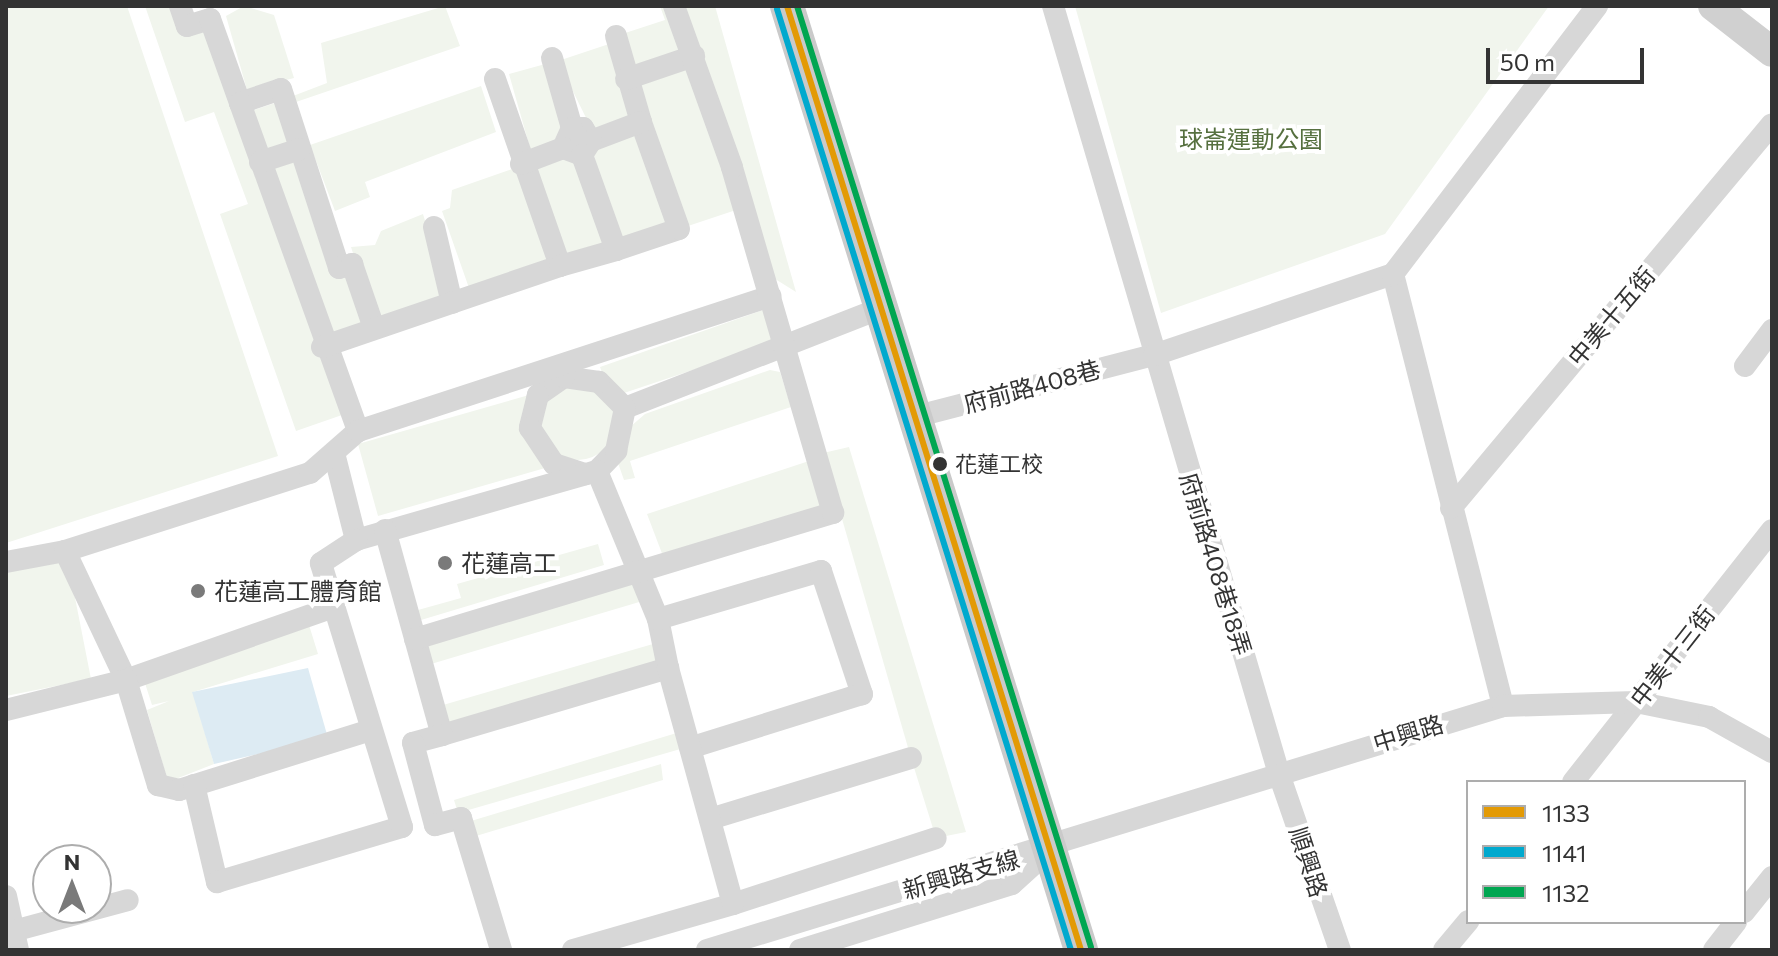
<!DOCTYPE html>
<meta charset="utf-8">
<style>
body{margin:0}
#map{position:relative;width:1778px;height:956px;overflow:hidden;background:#fff;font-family:Commissioner,"Noto Sans TC",sans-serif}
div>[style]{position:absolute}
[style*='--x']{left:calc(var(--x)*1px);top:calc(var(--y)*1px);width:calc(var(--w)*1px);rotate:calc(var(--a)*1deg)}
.green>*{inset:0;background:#f1f5ed}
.round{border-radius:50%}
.water>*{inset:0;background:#ddebf3}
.street>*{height:22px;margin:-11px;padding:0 11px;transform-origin:11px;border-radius:11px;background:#d7d7d7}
.secondary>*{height:30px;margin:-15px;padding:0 15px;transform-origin:15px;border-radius:15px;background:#d0d0d0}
.primary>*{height:34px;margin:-17px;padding:0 17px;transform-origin:17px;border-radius:17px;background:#cacaca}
.bus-1>*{height:6px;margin:-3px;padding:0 3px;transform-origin:3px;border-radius:3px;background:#e39a05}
.bus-2>*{height:6px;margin:-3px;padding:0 3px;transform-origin:3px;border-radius:3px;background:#00a9ce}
.bus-3>*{height:6px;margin:-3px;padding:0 3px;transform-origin:3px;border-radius:3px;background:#00a651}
.dots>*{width:22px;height:22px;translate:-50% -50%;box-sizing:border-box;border:4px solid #fff;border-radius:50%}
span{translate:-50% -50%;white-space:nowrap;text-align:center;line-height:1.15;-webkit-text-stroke:8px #fff;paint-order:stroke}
.bus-label{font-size:22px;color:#333}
.left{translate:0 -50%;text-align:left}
.park-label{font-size:24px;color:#56703f}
.street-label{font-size:24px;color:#333}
.poi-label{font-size:24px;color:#333}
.frame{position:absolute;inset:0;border:8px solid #333;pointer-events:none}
.legend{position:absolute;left:1466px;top:780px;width:280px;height:144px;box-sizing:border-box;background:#fff;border:2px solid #adadad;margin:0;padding:10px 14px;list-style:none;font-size:24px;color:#333}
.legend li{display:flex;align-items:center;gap:16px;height:40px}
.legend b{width:40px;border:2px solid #adadad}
.north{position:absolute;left:32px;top:844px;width:80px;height:80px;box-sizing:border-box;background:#fff;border:2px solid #adadad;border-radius:50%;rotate:0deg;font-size:22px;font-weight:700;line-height:32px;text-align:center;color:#333}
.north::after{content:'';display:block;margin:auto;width:28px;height:36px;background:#7a7a7a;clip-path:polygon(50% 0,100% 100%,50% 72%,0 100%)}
.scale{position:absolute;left:1486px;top:48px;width:158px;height:36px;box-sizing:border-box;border:4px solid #333;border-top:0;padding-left:10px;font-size:24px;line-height:28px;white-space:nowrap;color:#333;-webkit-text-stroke:6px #fff;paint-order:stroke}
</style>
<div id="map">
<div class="green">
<i style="clip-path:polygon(6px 6px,127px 6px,278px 456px,6px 543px)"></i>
<i style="clip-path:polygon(145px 6px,174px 6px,209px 26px,342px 415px,296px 431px,220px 214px,248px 204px,214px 112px,185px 122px)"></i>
<i style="clip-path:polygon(244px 6px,274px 15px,294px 78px,247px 90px,226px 16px)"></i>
<i style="clip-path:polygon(445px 6px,460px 46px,296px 102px,293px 96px,327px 83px,321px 43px)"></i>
<i style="clip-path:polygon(660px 6px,715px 6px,796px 292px,772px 277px,736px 210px,679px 229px,616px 36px,665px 20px)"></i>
<i style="clip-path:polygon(1075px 6px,1549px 6px,1385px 234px,1161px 313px)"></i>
<i style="clip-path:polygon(612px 43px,636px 119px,594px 134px,558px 61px)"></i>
<i style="clip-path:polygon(549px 63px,567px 126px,559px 145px,532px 155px,509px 74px)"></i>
<i style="clip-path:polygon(481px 86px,496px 132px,365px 182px,370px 197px,335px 211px,310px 145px)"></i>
<i style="clip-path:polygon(275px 103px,289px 145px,260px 154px,254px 110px)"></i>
<i style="clip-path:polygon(638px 127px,674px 223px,617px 242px,593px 152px)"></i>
<i style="clip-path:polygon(562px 152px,579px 159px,610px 244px,566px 256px,535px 165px)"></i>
<i style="clip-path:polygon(298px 156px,368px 323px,323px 337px,267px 166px)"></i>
<i style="clip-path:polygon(515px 168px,552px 261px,469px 288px,442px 211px,450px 208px,452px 190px)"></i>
<i style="clip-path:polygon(423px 214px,448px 298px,375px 321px,351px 247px,375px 245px,381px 231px)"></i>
<i style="clip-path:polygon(766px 309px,777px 342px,624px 393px,604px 378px,600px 367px)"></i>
<i style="clip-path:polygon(770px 370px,780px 372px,791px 407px,630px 461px,635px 478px,624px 480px,618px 463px,630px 427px,645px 414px)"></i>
<i class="round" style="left:540px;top:384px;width:76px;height:76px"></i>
<i style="clip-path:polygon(529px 395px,552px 466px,378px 516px,358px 444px)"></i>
<i style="clip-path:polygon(849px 447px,966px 832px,936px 838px,911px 758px,823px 453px)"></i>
<i style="clip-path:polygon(809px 461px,827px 515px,666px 564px,647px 514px)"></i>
<i style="clip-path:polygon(598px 544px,604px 565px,421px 620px,418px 610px,461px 598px,457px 584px)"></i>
<i style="clip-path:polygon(67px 557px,91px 679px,6px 696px,6px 569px)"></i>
<i style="clip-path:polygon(636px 574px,646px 600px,431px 664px,421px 638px)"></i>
<i style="clip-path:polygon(309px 625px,318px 654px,193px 692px,214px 764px,168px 782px,147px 710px,169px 701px,152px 705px,143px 677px)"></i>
<i style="clip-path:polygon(653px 644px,659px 664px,449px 725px,443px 705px)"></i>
<i style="clip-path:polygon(680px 732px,684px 748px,458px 813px,454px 800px)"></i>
<i style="clip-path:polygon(661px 764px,663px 780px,476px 836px,471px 821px)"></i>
</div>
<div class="water">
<i style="clip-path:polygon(308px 668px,328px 738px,214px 764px,192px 692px)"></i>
</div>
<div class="street">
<i style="--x:180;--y:6;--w:21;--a:71"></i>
<i style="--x:187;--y:26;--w:24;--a:-17"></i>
<i style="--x:210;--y:19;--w:89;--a:70.3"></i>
<i style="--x:240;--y:103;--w:43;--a:-18.9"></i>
<i style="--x:281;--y:89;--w:188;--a:72"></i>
<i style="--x:339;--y:268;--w:14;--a:-17"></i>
<i style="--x:352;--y:264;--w:68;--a:71"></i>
<i style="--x:1053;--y:6;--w:801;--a:73.6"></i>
<i style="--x:1279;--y:774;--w:186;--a:70.9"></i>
<i style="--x:616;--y:36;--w:90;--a:73.8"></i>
<i style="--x:552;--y:58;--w:73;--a:74.1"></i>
<i style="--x:572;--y:128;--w:11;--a:0"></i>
<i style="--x:583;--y:128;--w:15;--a:58"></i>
<i style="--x:495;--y:79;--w:198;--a:70.8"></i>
<i style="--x:626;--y:79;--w:72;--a:-18.7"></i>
<i style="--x:240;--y:103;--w:349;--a:70.2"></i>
<i style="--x:572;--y:128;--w:22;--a:114"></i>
<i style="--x:563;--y:148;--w:20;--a:20"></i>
<i style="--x:260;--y:162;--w:42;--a:-18"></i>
<i style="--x:521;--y:164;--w:45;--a:-20.9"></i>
<i style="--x:434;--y:227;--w:78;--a:76.7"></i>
<i style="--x:1393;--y:274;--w:446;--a:75.7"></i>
<i style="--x:322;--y:347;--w:251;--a:-18.8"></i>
<i style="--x:560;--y:266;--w:58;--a:-15.9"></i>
<i style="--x:616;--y:250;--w:66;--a:-18.4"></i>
<i style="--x:679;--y:229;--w:114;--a:-109.6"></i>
<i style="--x:641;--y:122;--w:53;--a:159.2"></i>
<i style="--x:591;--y:141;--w:17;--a:123"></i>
<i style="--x:582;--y:155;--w:101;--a:70.3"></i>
<i style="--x:1745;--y:366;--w:45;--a:-53.1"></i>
<i style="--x:564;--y:377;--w:32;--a:145"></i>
<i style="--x:538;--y:395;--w:34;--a:104"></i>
<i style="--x:530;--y:428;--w:43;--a:56.3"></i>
<i style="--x:554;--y:464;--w:33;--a:18"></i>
<i style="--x:625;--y:408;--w:273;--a:-21.3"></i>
<i style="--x:910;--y:418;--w:252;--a:-14.5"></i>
<i style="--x:1154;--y:355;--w:252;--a:-18.7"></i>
<i style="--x:1393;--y:274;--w:337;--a:-52.7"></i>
<i style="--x:335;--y:457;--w:86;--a:75.8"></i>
<i style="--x:356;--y:540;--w:251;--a:-16"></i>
<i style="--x:597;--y:471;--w:28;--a:-46"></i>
<i style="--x:616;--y:451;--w:44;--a:-78.2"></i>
<i style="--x:625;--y:408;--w:37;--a:-135"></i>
<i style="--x:599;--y:382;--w:35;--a:-172"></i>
<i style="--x:564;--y:377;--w:11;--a:-105"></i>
<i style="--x:1451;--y:508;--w:500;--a:-50.11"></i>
<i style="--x:385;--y:530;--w:213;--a:74.5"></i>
<i style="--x:442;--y:735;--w:236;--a:-16.5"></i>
<i style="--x:668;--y:668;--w:50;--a:-101.5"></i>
<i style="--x:658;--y:619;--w:160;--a:-112.4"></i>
<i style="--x:65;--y:551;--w:143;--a:64.7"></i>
<i style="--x:126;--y:680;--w:216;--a:-19.4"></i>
<i style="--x:6;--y:562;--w:60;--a:-10.6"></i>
<i style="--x:65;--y:551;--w:257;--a:-17.7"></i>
<i style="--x:310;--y:473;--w:64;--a:-41.2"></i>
<i style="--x:358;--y:431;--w:434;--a:-18.1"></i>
<i style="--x:658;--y:619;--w:170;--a:-16.4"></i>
<i style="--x:821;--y:571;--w:130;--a:71.6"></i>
<i style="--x:862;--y:694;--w:180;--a:162.6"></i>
<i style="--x:415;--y:639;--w:437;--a:-16.8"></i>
<i style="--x:833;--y:513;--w:360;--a:-106.3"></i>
<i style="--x:732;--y:167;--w:171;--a:-109.8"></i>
<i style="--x:6;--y:710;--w:124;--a:-14"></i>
<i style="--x:126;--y:680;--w:110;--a:73.1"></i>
<i style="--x:158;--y:785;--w:22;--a:13"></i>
<i style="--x:179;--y:790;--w:201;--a:-17.4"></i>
<i style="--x:442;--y:735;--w:30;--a:165"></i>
<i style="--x:413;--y:743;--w:85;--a:75"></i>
<i style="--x:435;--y:825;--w:27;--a:-15"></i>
<i style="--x:461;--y:818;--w:138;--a:73.1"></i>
<i style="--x:1573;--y:782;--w:321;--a:-51.7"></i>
<i style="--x:194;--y:785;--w:100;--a:76.7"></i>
<i style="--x:217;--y:882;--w:193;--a:-16.6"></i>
<i style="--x:402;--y:827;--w:276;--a:-107.1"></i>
<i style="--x:321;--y:563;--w:42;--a:-33.3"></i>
<i style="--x:710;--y:819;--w:210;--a:-16.9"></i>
<i style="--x:6;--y:896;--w:55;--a:77.5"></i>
<i style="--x:733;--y:904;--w:213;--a:-18"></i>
<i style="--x:1744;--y:912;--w:45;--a:-51.3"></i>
<i style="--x:6;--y:933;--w:126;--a:-15.1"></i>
<i style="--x:573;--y:950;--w:166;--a:-16"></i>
<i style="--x:733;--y:904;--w:245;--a:-105.4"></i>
<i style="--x:707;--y:950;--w:833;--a:-17.04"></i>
<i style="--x:1503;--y:706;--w:133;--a:-1.7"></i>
<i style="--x:1636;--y:702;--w:75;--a:11.6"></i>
<i style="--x:1709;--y:717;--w:72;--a:29.1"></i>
<i style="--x:800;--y:950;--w:222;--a:-17.3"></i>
<i style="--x:1012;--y:884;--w:47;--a:-42.4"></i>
<i style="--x:1444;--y:950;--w:38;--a:-50"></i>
<i style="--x:1714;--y:950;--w:36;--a:-52"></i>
</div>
<div class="secondary">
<i style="--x:1713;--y:6;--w:75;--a:37.9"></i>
</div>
<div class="primary">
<i style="--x:787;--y:6;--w:989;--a:72.7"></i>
</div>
<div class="bus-1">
<i style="--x:787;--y:6;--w:989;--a:72.7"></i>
</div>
<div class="bus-2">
<i style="--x:777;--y:9;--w:986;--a:72.65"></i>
</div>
<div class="bus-3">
<i style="--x:797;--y:6;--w:986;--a:72.65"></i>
</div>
<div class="dots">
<i style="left:940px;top:464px;background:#333"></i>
<i style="left:445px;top:563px;background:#7a7a7a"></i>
<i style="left:198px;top:591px;background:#7a7a7a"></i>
</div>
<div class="bus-label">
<span class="left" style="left:955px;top:464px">花蓮工校</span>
</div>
<div class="park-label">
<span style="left:1251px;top:139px">球崙運動公園</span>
</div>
<div class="street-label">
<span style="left:1611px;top:316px;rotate:-50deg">中美十五街</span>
<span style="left:1032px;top:386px;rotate:-15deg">府前路408巷</span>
<span style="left:1216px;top:564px;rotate:73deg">府前路408巷18弄</span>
<span style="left:1672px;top:656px;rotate:-52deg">中美十三街</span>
<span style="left:1408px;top:733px;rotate:-17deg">中興路</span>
<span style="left:1309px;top:862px;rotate:72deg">順興路</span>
<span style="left:961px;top:874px;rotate:-16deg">新興路支線</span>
</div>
<div class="poi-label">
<span class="left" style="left:461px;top:563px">花蓮高工</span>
<span class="left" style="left:214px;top:591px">花蓮高工體育館</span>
</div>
<div class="frame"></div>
<ul class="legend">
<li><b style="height:10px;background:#e39a05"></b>1133</li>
<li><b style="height:10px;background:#00a9ce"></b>1141</li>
<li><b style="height:10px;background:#00a651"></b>1132</li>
</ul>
<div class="north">N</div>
<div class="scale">50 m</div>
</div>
